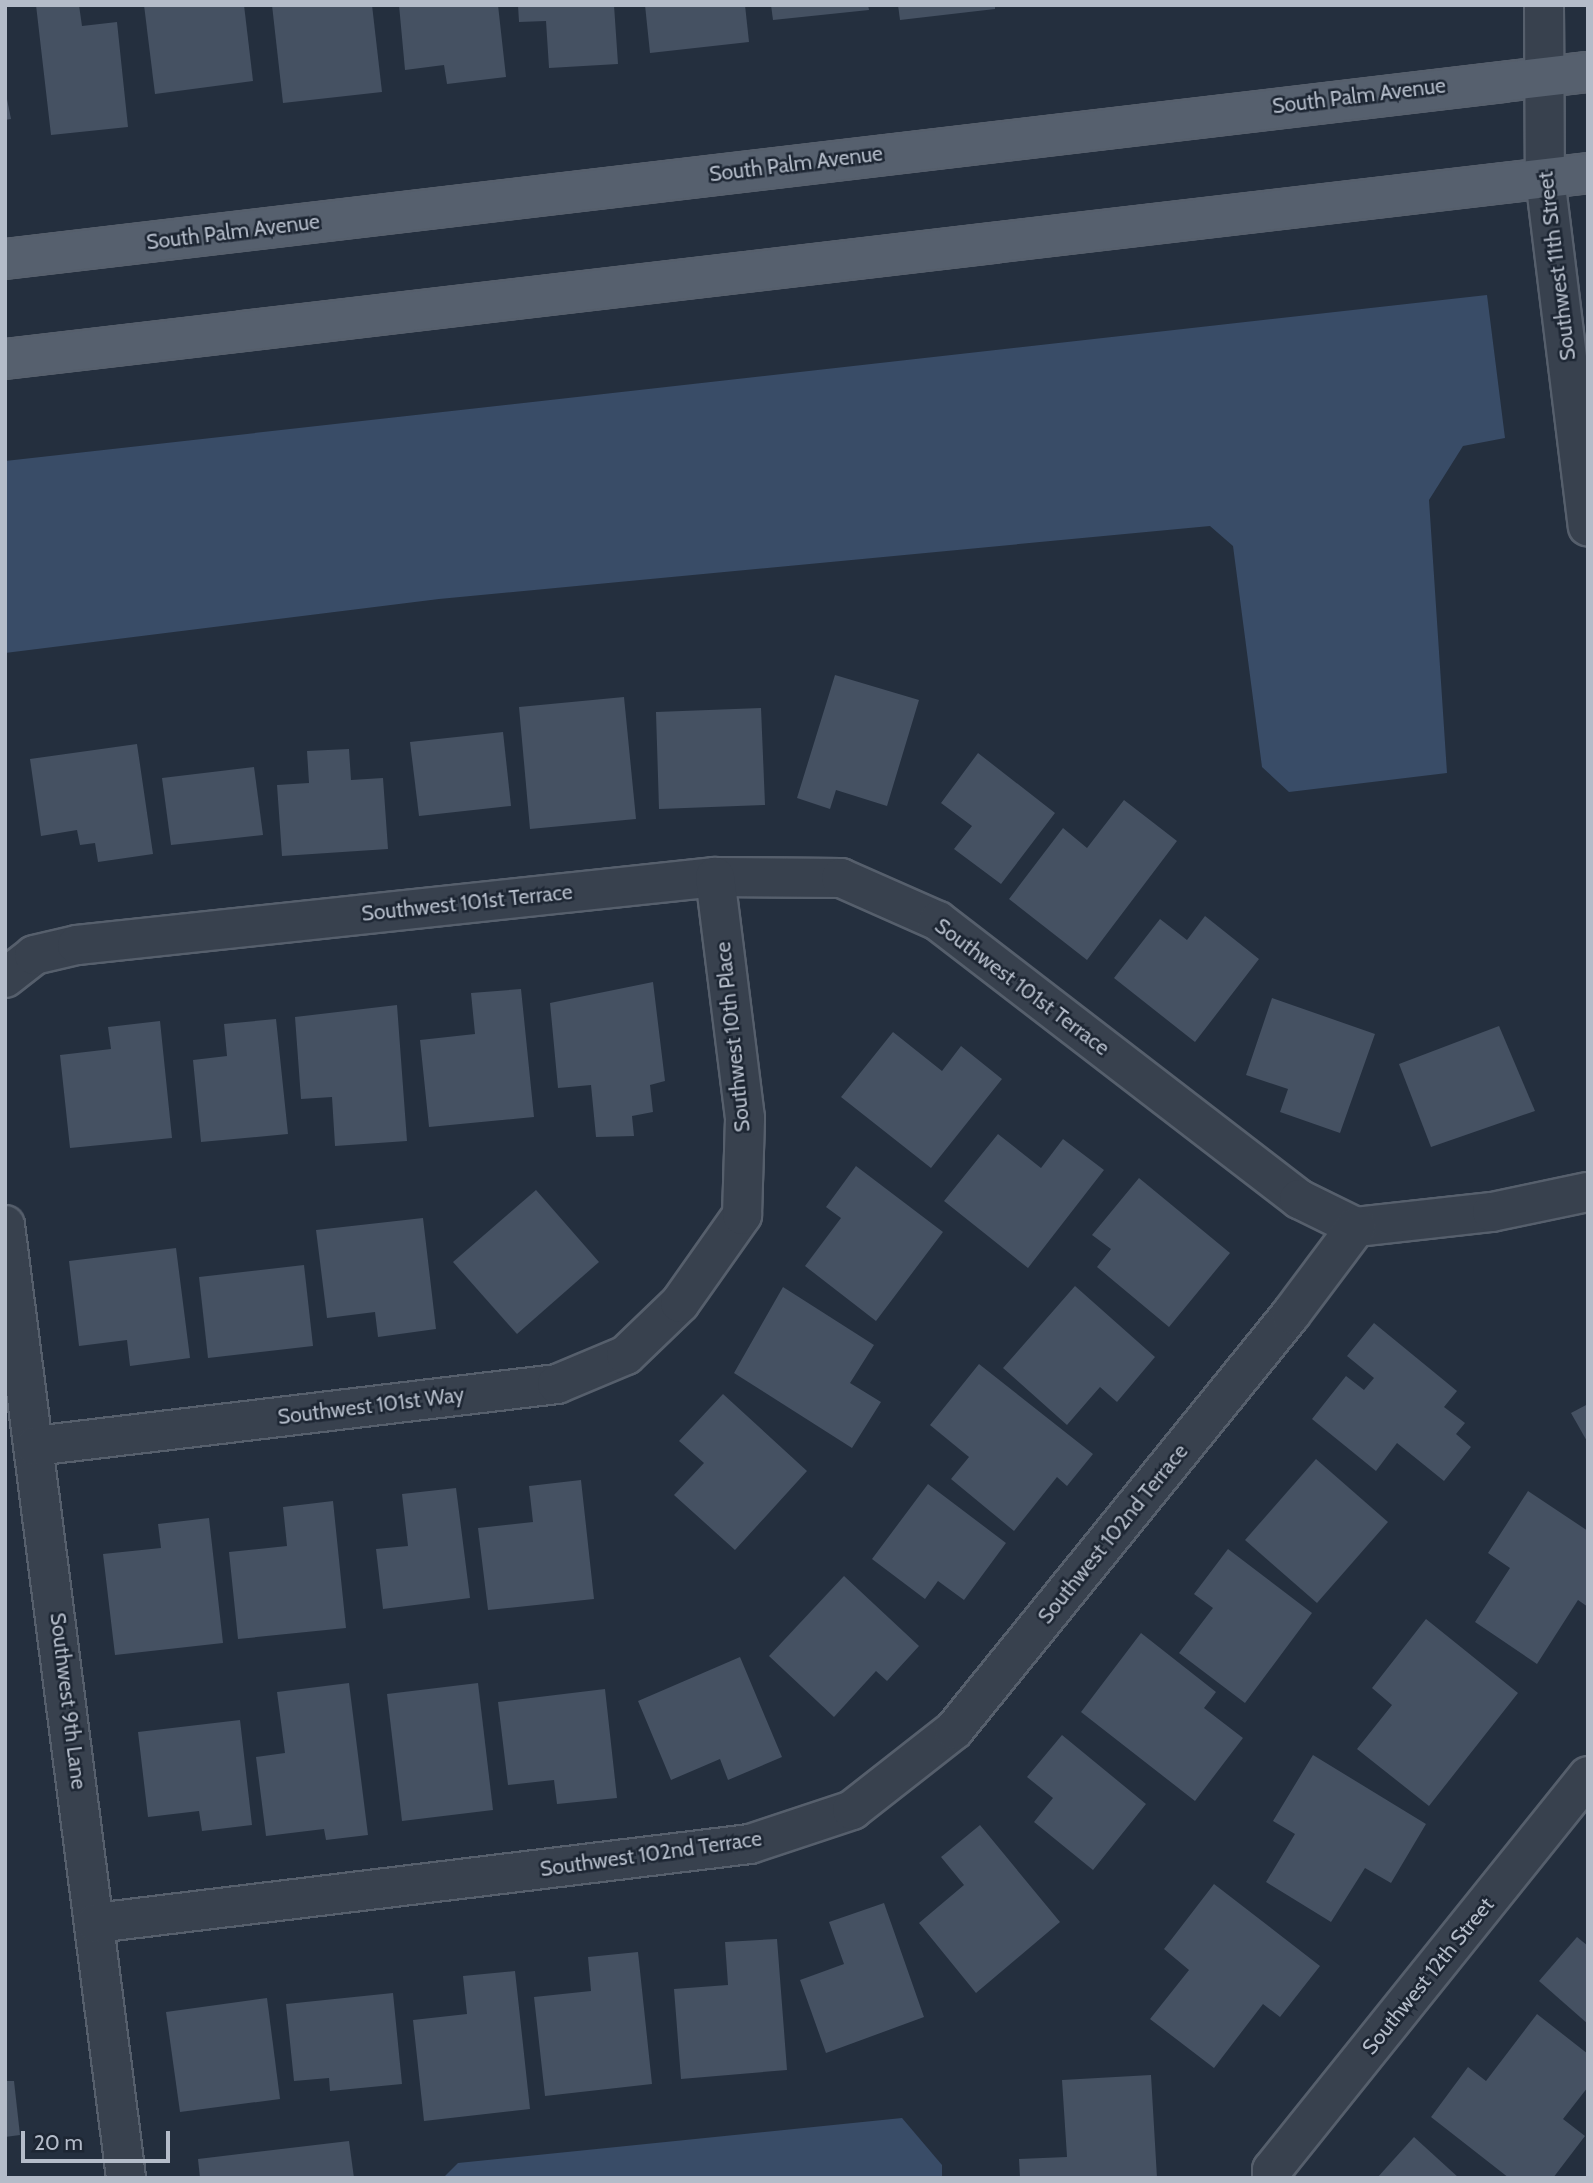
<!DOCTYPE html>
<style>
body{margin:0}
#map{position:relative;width:1593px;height:2183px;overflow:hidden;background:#242f3e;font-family:Cabin,sans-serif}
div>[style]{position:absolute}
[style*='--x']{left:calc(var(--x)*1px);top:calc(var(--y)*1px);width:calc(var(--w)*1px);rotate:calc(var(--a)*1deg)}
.water>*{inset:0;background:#394c67}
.building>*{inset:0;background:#455162}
.roads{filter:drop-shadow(2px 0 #565f6c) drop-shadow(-2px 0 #565f6c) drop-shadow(0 2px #565f6c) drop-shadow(0 -2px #565f6c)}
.minor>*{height:38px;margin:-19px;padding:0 19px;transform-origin:19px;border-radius:19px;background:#38414e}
.major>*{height:38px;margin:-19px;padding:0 19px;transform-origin:19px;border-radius:19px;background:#56606e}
span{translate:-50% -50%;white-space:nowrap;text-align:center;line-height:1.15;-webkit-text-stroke:5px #1d2633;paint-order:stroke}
.street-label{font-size:21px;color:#b4bcc9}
.frame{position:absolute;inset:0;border:7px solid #b4bcc9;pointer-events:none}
.scale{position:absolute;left:21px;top:2131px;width:149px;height:32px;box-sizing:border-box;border:4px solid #b4bcc9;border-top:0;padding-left:9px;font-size:21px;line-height:24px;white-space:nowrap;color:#b4bcc9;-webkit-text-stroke:5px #1d2633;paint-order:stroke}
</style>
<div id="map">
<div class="water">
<i style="clip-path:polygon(1487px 295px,1505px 438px,1463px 446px,1429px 500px,1447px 773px,1289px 792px,1262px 767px,1233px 546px,1210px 526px,439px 599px,5px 653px,5px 461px)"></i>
<i style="clip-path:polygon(902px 2118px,942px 2165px,942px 2178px,443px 2178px,458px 2163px)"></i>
</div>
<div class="building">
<i style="clip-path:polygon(36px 5px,79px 5px,82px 26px,117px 22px,128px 127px,51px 135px)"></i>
<i style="clip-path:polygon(144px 5px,244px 5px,253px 81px,155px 94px)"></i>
<i style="clip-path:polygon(272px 5px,372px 5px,382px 92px,283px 103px)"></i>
<i style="clip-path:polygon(399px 5px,498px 5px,506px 77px,447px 84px,444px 65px,405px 70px)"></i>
<i style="clip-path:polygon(518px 5px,614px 5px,618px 64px,549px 68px,546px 21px,519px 22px)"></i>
<i style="clip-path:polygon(645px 5px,745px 5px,749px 42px,650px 53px)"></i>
<i style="clip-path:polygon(771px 5px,868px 5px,869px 10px,773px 20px)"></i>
<i style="clip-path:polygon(898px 5px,995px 5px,995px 9px,900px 20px)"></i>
<i style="clip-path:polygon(5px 89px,11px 119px,5px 120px)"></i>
<i style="clip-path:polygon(835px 675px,919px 700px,887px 806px,836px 790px,830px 809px,797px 798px)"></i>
<i style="clip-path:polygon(624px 697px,636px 819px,530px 829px,519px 707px)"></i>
<i style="clip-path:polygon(761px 708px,765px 805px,659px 809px,656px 712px)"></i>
<i style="clip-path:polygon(503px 732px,511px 806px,419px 816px,410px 742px)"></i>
<i style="clip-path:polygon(137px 744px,153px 854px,98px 862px,95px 843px,80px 845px,77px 830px,41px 836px,30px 759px)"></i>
<i style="clip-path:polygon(349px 749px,351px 780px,383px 778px,388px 849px,282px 856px,277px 785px,309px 783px,307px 751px)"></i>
<i style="clip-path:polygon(978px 753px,1055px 813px,1001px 884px,954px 849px,972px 826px,941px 803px)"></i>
<i style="clip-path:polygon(254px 767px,263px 835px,171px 845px,162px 778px)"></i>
<i style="clip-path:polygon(1124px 800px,1177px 841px,1087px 960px,1009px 899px,1063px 828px,1087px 848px)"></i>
<i style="clip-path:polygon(1205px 916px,1259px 959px,1195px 1042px,1114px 978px,1160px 919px,1187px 940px)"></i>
<i style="clip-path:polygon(653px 982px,665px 1081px,650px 1085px,653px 1112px,632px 1116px,634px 1136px,596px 1137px,591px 1085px,558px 1088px,550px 1003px)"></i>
<i style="clip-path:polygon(521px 989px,534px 1117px,429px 1127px,420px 1040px,475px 1034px,471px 993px)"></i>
<i style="clip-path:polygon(1272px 998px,1375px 1034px,1340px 1133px,1280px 1112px,1288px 1089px,1246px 1075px)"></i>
<i style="clip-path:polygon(397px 1005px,407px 1141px,335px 1146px,332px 1097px,301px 1099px,295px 1017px)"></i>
<i style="clip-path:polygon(276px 1019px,288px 1134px,201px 1142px,193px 1060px,227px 1056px,224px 1024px)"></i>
<i style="clip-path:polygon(160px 1021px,172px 1138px,70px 1148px,60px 1055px,111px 1049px,108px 1027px)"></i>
<i style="clip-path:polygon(1499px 1026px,1535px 1111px,1431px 1147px,1399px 1064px)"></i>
<i style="clip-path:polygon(893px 1032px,942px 1071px,961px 1046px,1002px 1079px,931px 1168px,841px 1097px)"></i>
<i style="clip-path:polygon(998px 1134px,1041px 1168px,1063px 1139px,1104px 1170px,1028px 1268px,944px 1201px)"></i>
<i style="clip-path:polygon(856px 1166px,943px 1232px,876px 1321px,805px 1266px,841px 1218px,826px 1207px)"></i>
<i style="clip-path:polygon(1139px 1178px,1230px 1253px,1169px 1327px,1097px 1267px,1111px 1249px,1092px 1235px)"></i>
<i style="clip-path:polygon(536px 1190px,599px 1262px,517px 1334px,453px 1262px)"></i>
<i style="clip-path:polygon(423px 1218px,436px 1329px,378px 1337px,375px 1312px,327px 1318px,316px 1230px)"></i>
<i style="clip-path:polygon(176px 1248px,190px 1358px,130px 1366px,127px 1340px,79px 1346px,69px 1261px)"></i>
<i style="clip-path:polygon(304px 1265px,313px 1346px,208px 1358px,199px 1277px)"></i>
<i style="clip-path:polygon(1075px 1286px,1155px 1357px,1117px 1402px,1100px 1387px,1067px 1425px,1003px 1368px)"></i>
<i style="clip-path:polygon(783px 1287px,874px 1345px,850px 1383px,881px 1402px,852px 1448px,734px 1373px)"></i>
<i style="clip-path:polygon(1374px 1323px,1457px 1391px,1444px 1407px,1465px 1423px,1456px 1434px,1471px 1447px,1444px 1481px,1397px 1443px,1376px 1471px,1312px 1419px,1346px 1376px,1364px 1390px,1374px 1378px,1347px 1356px)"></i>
<i style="clip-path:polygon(979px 1364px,1093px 1454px,1067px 1486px,1057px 1477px,1014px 1531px,951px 1479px,969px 1457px,930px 1425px)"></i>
<i style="clip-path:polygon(723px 1394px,807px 1471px,735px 1550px,674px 1495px,704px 1463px,679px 1441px)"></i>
<i style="clip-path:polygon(1588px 1404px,1588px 1443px,1571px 1413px)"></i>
<i style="clip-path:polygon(1316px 1459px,1388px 1522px,1317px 1603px,1245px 1540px)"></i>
<i style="clip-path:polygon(581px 1480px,594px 1599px,488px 1610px,478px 1528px,533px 1522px,529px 1486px)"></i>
<i style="clip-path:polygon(928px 1484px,1006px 1543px,964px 1600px,938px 1581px,925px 1599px,872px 1559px)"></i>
<i style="clip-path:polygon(456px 1488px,470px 1598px,383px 1609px,376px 1549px,408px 1546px,402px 1494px)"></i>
<i style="clip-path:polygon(1528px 1491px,1588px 1531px,1588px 1607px,1578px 1600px,1537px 1664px,1475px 1622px,1510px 1568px,1488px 1553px)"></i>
<i style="clip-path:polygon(333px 1501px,346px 1628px,238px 1639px,229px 1552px,287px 1546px,283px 1507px)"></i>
<i style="clip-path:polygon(209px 1518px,223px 1643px,115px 1655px,103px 1554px,161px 1548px,158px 1524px)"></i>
<i style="clip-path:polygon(1228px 1549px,1312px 1613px,1245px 1703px,1179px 1653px,1213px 1608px,1194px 1594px)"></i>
<i style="clip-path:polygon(844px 1576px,919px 1646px,887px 1681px,876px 1671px,834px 1717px,769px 1656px)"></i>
<i style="clip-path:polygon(1426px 1619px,1518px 1693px,1429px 1806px,1357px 1749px,1392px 1705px,1372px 1688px)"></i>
<i style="clip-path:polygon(1141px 1633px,1216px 1692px,1204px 1708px,1243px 1738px,1195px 1801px,1081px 1712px)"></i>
<i style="clip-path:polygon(740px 1657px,782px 1757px,728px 1780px,720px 1759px,671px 1780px,638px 1701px)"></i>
<i style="clip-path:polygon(349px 1683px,368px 1835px,326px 1840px,324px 1829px,266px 1836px,256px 1757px,285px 1753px,277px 1692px)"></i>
<i style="clip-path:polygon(478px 1683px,493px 1810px,402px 1821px,387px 1694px)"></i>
<i style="clip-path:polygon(605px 1689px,617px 1798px,557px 1804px,554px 1780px,508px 1785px,498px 1702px)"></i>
<i style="clip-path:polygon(240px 1720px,252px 1825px,202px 1831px,199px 1811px,148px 1817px,138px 1732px)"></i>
<i style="clip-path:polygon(1062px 1735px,1146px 1804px,1093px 1870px,1034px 1822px,1053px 1798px,1027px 1777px)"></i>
<i style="clip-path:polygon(1313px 1755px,1426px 1824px,1391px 1883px,1365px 1868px,1331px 1922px,1266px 1882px,1295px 1834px,1273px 1821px)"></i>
<i style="clip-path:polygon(980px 1825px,1060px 1922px,976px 1993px,919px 1923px,964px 1885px,941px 1857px)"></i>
<i style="clip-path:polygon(1214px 1884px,1320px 1966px,1280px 2017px,1263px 2004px,1214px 2068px,1150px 2019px,1189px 1970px,1164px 1949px)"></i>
<i style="clip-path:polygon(884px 1903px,924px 2017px,826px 2053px,800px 1980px,844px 1964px,829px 1922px)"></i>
<i style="clip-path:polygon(1577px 1937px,1588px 1946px,1588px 2024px,1539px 1981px)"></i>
<i style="clip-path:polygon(777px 1939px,787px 2070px,681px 2079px,674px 1989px,728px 1985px,725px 1942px)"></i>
<i style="clip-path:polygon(638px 1952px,652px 2084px,545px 2096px,534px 1997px,591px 1991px,588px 1957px)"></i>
<i style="clip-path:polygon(515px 1971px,530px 2109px,424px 2121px,413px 2020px,467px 2014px,463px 1976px)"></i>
<i style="clip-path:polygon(393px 1993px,402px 2084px,330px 2091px,329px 2078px,294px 2081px,286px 2004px)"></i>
<i style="clip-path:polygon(267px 1998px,280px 2099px,180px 2112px,166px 2012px)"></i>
<i style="clip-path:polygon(1537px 2014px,1588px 2054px,1588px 2087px,1563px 2119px,1585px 2136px,1553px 2178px,1509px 2178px,1431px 2117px,1468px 2067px,1486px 2081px)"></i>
<i style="clip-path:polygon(1151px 2075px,1157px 2178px,1020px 2178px,1019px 2159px,1067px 2157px,1062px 2080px)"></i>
<i style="clip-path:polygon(5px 2081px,14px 2081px,20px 2135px,5px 2137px)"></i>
<i style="clip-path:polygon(1414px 2137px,1459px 2178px,1377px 2178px)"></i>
<i style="clip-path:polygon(349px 2141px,354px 2178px,200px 2178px,198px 2159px)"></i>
</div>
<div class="roads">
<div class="minor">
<i style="--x:1544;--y:5;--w:173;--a:89.7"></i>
<i style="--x:1545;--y:178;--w:351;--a:83"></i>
<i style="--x:5;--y:978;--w:37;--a:-38"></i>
<i style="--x:34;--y:955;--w:44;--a:-13.1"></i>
<i style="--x:77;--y:945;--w:642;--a:-6.08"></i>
<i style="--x:715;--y:877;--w:126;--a:0.5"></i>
<i style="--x:841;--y:878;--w:106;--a:23.9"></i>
<i style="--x:938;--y:921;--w:456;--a:37.6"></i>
<i style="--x:1299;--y:1199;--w:64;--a:26.2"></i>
<i style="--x:1356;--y:1227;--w:137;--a:-6.3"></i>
<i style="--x:1492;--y:1212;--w:98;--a:-11.8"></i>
<i style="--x:5;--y:1225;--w:961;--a:82.76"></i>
<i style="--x:35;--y:1446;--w:526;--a:-6.77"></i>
<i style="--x:557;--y:1384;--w:75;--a:-22.8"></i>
<i style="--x:626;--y:1355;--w:75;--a:-43.9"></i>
<i style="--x:680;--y:1303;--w:108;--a:-54.8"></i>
<i style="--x:742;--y:1215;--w:97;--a:-88.2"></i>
<i style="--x:745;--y:1118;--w:243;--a:-97.1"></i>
<i style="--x:96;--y:1923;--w:659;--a:-6.89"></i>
<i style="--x:750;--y:1844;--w:108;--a:-18.4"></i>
<i style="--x:852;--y:1810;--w:130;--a:-38.1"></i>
<i style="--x:954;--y:1730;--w:535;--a:-50.99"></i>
<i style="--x:1291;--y:1314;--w:109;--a:-53.2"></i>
<i style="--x:1272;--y:2178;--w:8;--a:-90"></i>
<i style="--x:1272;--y:2170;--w:505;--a:-51.27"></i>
</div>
<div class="major">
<i style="--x:5;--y:259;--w:1594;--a:-6.74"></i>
<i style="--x:5;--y:359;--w:1594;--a:-6.7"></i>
</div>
</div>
<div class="street-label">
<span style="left:1359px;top:96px;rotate:-7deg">South Palm Avenue</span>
<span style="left:796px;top:164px;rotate:-7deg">South Palm Avenue</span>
<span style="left:233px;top:232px;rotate:-7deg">South Palm Avenue</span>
<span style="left:1557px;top:266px;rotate:-97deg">Southwest 11th Street</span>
<span style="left:467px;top:903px;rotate:-6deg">Southwest 101st Terrace</span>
<span style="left:1022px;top:987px;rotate:37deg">Southwest 101st Terrace</span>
<span style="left:733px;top:1037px;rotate:-96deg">Southwest 10th Place</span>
<span style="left:371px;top:1406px;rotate:-7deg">Southwest 101st Way</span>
<span style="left:1113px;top:1534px;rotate:-51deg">Southwest 102nd Terrace</span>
<span style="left:68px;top:1701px;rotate:83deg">Southwest 9th Lane</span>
<span style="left:651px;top:1854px;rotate:-8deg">Southwest 102nd Terrace</span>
<span style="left:1428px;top:1976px;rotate:-51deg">Southwest 12th Street</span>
</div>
<div class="frame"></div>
<div class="scale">20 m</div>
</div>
